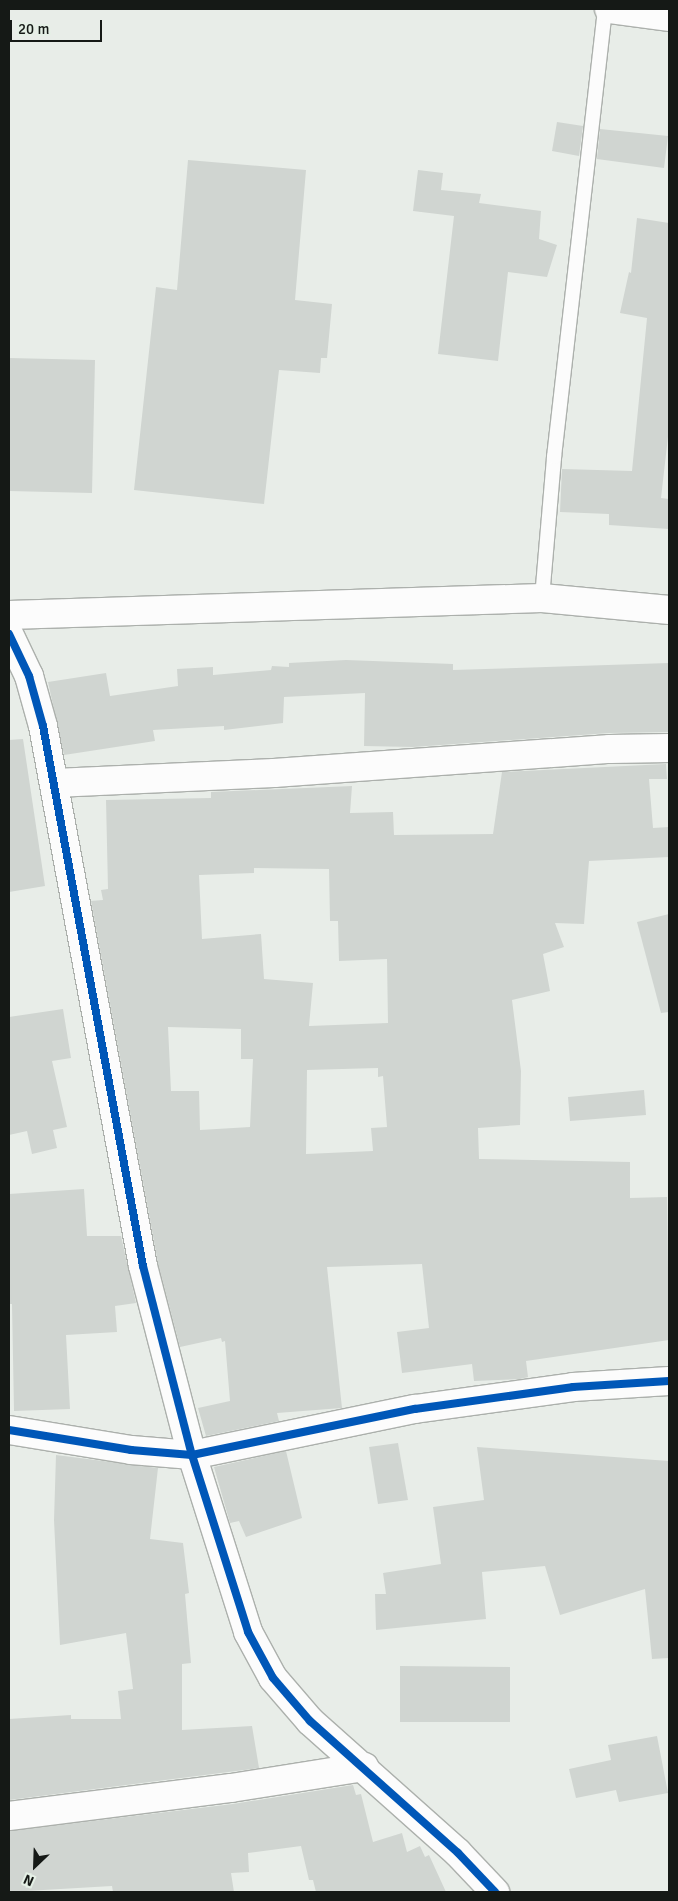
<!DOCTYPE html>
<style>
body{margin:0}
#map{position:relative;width:678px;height:1901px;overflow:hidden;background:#e8ede8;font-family:Signika,sans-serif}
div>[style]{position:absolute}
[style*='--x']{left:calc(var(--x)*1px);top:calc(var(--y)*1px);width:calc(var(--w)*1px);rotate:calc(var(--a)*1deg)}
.building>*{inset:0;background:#d0d5d1}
.roads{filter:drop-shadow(1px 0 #acb0ac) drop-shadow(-1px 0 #acb0ac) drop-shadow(0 1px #acb0ac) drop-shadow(0 -1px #acb0ac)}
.lane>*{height:14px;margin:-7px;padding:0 7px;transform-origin:7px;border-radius:7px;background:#fcfcfc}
.street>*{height:28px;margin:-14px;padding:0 14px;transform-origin:14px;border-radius:14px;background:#fcfcfc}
.highway>*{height:28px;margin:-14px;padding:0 14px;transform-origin:14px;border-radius:14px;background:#fcfcfc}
.cycleway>*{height:8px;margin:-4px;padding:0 4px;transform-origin:4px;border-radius:4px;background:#0057b8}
span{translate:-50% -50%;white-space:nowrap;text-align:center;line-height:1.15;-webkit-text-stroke:4.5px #e5f0e6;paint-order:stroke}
.frame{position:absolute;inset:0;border:10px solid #151916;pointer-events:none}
.north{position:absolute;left:10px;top:1841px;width:50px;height:50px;-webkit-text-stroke:4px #e5f0e6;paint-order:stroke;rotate:204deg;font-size:14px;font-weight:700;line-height:20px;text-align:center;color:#151916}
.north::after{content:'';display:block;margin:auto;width:18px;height:22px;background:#151916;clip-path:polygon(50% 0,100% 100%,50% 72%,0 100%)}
.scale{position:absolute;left:10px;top:20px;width:92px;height:22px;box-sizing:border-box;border:2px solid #151916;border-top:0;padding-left:6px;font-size:15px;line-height:18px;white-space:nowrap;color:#151916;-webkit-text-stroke:4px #e5f0e6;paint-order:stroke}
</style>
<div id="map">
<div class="building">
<i style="clip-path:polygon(557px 122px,583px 126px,579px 156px,552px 151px)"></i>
<i style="clip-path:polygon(600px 129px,668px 136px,664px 168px,597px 159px)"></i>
<i style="clip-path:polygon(188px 160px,306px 170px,295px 300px,332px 304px,327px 358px,321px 358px,320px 373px,279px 370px,264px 504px,134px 490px,156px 287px,177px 290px)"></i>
<i style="clip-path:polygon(418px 170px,443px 173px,441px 190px,481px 194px,479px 203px,541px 211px,539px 239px,557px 245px,547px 277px,508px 272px,498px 361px,438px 354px,454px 216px,413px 211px)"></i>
<i style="clip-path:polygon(637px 218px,669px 223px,669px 428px,661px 498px,669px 499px,669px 529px,609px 525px,609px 514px,560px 512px,562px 469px,632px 471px,647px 318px,620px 313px,629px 272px,631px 273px)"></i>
<i style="clip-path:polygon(9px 358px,95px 360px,92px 493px,9px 491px)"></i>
<i style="clip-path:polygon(346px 660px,453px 664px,453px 670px,669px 663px,669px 732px,609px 733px,413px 747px,364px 746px,365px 693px,284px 697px,283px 723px,224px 730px,224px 726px,153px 730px,155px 741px,64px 755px,48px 682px,106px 673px,110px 696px,178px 686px,177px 669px,213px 667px,213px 675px,271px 670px,272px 666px,289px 667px,289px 663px)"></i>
<i style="clip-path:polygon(23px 739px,45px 886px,9px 892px,9px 740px)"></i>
<i style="clip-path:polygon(evenodd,666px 764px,667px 779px,649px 779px,653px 828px,669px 827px,669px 857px,589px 861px,584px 924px,555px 923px,564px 947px,543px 954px,550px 991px,512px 1000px,521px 1071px,520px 1125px,478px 1128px,479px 1159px,630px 1162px,630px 1198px,667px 1197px,669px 1340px,526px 1361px,528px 1377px,520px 1379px,474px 1381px,472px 1364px,402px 1373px,397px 1332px,429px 1328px,422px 1264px,327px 1267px,342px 1408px,277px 1413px,279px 1421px,206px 1436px,198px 1408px,230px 1401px,225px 1341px,222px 1342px,221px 1338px,180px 1347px,158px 1263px,91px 901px,103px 900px,101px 890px,108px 889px,106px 800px,211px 798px,211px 792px,352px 786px,350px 813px,393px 812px,394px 835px,493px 834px,502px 772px,666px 764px,254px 868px,329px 869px,330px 921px,338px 921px,339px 961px,387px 959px,388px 1023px,309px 1026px,313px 983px,264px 979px,261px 934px,202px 939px,199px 875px,254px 873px,254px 868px,666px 764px,168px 1027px,241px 1029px,241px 1059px,253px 1059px,250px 1127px,200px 1130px,199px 1091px,171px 1091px,168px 1027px,666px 764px,378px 1068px,378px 1077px,383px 1076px,387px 1127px,371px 1128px,373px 1151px,306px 1154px,307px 1070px,378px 1068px)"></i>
<i style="clip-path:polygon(669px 914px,669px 1012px,661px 1013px,637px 922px)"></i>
<i style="clip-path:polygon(63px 1009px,71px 1058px,52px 1061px,67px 1127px,53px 1130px,57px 1148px,32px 1154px,27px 1131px,9px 1135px,9px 1017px)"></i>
<i style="clip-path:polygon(644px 1090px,646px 1115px,570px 1121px,568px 1097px)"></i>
<i style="clip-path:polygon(84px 1189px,87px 1236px,121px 1236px,136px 1303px,115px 1306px,117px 1332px,66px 1335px,70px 1409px,14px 1411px,12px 1304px,9px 1304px,9px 1194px)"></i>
<i style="clip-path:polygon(398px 1443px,408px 1500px,378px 1504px,369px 1447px)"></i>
<i style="clip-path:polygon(477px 1447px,669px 1461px,669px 1658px,652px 1659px,645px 1589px,560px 1615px,545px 1566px,482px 1572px,486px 1619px,376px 1630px,375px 1594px,386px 1594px,383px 1573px,441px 1564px,433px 1507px,484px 1500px)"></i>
<i style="clip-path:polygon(286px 1451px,302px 1518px,246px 1537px,239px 1521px,230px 1523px,214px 1467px)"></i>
<i style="clip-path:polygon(56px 1455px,158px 1468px,150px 1539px,183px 1543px,189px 1593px,185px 1594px,191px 1663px,182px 1664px,182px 1730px,252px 1726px,259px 1768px,9px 1800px,9px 1719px,71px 1715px,71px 1719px,121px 1719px,118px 1691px,133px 1689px,126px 1633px,60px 1645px,54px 1520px)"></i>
<i style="clip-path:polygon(400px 1666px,510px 1667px,510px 1722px,400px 1722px)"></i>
<i style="clip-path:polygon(657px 1736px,668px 1793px,619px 1802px,616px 1790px,576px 1798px,569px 1769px,611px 1760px,608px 1745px)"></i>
<i style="clip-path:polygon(353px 1785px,356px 1795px,361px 1794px,373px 1842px,402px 1833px,407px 1852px,420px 1846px,425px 1857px,429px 1855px,446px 1892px,316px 1892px,313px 1880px,309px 1880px,301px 1846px,248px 1853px,249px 1872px,231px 1873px,234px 1892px,113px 1892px,112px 1886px,9px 1892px,9px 1831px,233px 1804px)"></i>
</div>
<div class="roads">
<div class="lane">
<i style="--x:542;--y:598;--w:142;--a:-85.1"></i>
<i style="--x:554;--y:457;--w:451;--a:-83.5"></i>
</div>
<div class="street">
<i style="--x:9;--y:615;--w:533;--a:-1.83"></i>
<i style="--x:542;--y:598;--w:128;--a:5.4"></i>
<i style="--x:9;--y:634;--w:47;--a:64.5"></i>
<i style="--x:29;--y:676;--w:52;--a:74.4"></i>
<i style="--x:43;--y:726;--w:549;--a:79.51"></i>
<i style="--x:143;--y:1266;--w:195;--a:75.5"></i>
<i style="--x:192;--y:1455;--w:186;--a:72.4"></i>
<i style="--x:248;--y:1632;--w:52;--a:61.5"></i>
<i style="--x:273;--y:1678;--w:57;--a:49.3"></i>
<i style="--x:310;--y:1721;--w:198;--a:41.7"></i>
<i style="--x:458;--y:1853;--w:54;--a:46.5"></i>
<i style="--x:55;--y:783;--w:219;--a:-2.6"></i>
<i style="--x:274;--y:773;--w:337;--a:-4.1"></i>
<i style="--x:610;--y:749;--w:59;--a:-1"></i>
<i style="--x:9;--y:1430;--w:124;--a:9.3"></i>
<i style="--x:131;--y:1450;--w:61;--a:4.7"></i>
<i style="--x:192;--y:1455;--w:228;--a:-11.7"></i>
<i style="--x:415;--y:1409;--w:160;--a:-7.9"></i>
<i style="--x:573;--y:1387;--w:96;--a:-3.6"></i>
<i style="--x:9;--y:1816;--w:224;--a:-7.2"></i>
<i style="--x:231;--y:1788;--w:135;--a:-9"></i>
</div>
<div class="highway">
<i style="--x:609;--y:9;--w:61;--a:7.6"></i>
</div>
</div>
<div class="cycleway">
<i style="--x:9;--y:634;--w:47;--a:64.5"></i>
<i style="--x:29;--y:676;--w:52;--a:74.4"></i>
<i style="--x:43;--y:726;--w:549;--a:79.51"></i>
<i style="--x:143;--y:1266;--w:195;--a:75.5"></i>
<i style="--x:192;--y:1455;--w:186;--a:72.4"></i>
<i style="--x:248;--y:1632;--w:52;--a:61.5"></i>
<i style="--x:273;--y:1678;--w:57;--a:49.3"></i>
<i style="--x:310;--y:1721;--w:198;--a:41.7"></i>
<i style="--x:458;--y:1853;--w:54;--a:46.5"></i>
<i style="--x:9;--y:1430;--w:124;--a:9.3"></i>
<i style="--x:131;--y:1450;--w:61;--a:4.7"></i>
<i style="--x:192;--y:1455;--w:228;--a:-11.7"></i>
<i style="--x:415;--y:1409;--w:160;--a:-7.9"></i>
<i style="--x:573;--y:1387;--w:96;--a:-3.6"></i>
</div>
<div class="frame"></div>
<div class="north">N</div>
<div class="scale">20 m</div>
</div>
